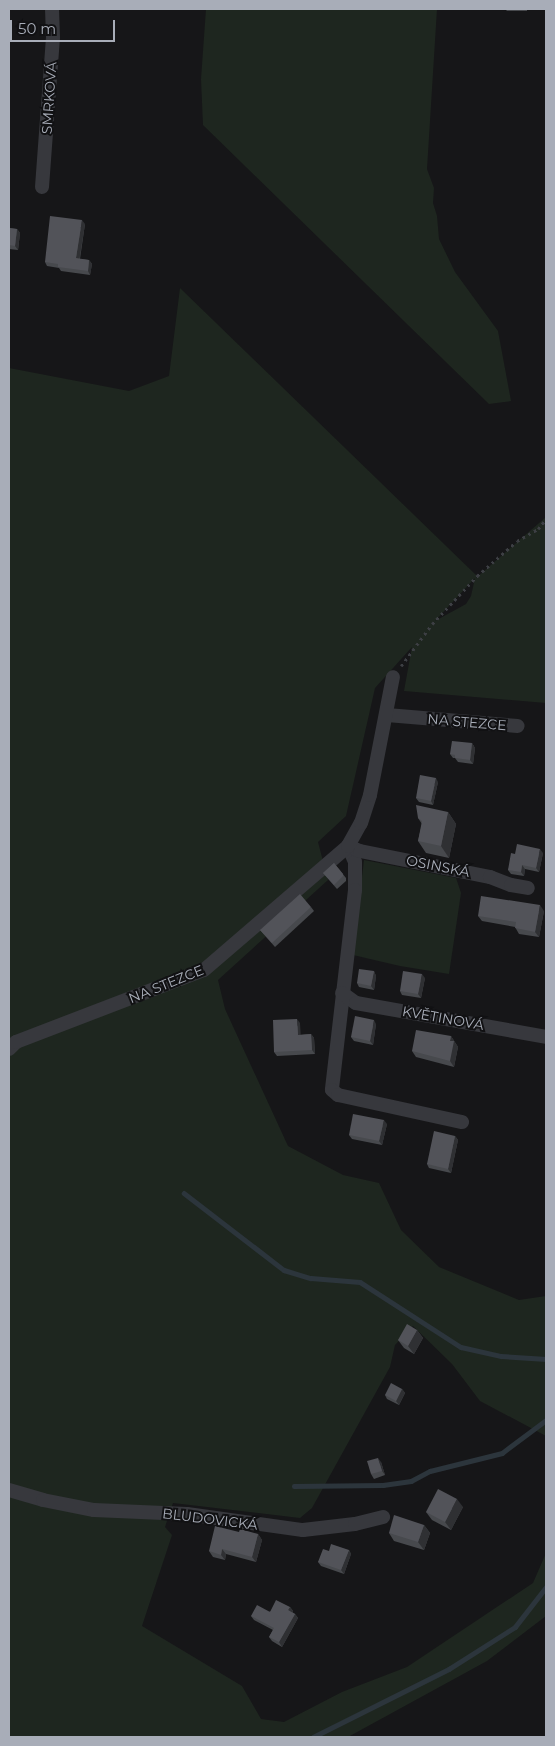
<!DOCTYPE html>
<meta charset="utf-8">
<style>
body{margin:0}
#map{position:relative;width:555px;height:1746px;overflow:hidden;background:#161618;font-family:Montserrat,sans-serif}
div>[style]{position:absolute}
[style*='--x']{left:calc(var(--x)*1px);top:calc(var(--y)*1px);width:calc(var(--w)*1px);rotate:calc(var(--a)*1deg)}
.green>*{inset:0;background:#1e261f}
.stream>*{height:4.5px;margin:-2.25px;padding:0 2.25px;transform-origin:2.25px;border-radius:2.25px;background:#2c353c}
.path>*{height:2.5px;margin-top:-1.25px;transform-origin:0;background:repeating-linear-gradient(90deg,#3d3f44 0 2.5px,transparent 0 6.5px)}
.minor>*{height:14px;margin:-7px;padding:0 7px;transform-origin:7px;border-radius:7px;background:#37383d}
.wall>*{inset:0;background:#47494d}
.shaded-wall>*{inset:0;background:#2f3033}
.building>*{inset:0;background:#525359}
span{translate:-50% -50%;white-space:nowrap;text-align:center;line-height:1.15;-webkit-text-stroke:4px #111113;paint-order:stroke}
.street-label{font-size:14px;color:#a8adb8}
.frame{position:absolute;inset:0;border:10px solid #a8adb8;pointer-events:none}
.scale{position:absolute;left:10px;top:20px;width:105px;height:22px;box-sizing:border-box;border:2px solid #a8adb8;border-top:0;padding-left:6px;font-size:15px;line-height:18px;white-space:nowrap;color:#a8adb8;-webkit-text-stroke:4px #111113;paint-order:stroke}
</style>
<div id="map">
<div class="green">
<i style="clip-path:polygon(206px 9px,437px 9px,427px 169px,434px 188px,433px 203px,437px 216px,439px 239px,455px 272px,498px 331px,511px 401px,489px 404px,203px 125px,201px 79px)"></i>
<i style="clip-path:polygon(evenodd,180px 288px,477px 576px,476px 578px,546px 517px,546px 703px,404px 691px,412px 647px,375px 688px,346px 816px,318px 842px,328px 880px,218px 980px,225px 1009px,288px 1146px,343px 1175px,379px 1183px,401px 1230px,439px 1267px,519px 1300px,546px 1296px,546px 1436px,480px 1401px,452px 1364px,413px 1326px,395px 1345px,390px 1367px,312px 1508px,300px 1518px,173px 1503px,165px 1527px,172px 1535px,142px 1626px,242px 1686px,261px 1719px,284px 1722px,342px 1692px,407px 1667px,533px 1583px,546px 1553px,546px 1616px,487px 1661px,348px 1737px,9px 1737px,9px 368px,129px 391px,169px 376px,180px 288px,475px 578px,471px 596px,466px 604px,435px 621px,475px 578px)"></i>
<i style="clip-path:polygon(364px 860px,456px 878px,461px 893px,449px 974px,400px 966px,353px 955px)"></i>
</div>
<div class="stream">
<i style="--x:184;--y:1193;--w:126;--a:37.6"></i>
<i style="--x:284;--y:1270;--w:28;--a:17"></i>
<i style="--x:311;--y:1278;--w:49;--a:4.7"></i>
<i style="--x:360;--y:1282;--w:120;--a:32.8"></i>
<i style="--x:461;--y:1347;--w:41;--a:12.7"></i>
<i style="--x:501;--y:1356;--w:45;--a:3.8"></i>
<i style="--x:294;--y:1486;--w:89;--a:-0.6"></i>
<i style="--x:383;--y:1485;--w:28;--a:-8"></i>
<i style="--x:411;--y:1481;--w:21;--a:-28"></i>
<i style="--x:430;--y:1471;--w:74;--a:-14"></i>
<i style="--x:502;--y:1453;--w:55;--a:-36.9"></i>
<i style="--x:313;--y:1737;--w:152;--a:-26.6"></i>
<i style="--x:449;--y:1669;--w:78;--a:-32.5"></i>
<i style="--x:515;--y:1627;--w:51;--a:-52.2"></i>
</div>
<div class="path">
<i style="--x:401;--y:666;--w:52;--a:-53.6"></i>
<i style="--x:432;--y:624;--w:66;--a:-46.8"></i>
<i style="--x:477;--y:576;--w:53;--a:-41.2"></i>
<i style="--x:517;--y:541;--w:24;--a:-30"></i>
<i style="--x:538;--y:529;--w:13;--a:-51"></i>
</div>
<div class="minor">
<i style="--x:42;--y:187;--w:150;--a:-85.8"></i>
<i style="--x:53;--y:37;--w:28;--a:-92"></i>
<i style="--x:387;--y:715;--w:131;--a:4.8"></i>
<i style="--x:348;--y:846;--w:17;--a:66"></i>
<i style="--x:355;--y:862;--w:28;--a:90"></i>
<i style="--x:355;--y:890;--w:201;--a:96.6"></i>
<i style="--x:332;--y:1090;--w:8;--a:40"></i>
<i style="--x:338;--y:1095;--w:127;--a:12.3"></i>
<i style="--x:348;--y:846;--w:13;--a:23"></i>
<i style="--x:360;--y:851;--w:133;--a:11.3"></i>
<i style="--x:490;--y:877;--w:22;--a:21"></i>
<i style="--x:511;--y:885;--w:17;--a:10"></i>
<i style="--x:342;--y:993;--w:17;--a:36"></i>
<i style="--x:356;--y:1003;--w:193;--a:10.1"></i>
<i style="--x:9;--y:1049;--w:10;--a:-45"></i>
<i style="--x:16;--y:1042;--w:201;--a:-21"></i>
<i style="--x:204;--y:970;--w:190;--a:-40.7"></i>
<i style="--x:348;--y:846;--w:26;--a:-61"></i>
<i style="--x:361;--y:823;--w:29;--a:-72"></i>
<i style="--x:370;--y:795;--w:120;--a:-79"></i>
<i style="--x:9;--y:1490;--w:35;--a:16"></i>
<i style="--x:43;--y:1500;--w:52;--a:11.1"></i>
<i style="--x:94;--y:1510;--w:93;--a:2.5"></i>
<i style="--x:187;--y:1514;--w:117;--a:7.9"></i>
<i style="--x:303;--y:1530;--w:52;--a:-6.6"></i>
<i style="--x:355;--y:1524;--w:29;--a:-14"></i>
</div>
<div class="wall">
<i style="clip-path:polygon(505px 9px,527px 9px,527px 11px,507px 11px)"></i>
<i style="clip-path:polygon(85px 224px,80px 259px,89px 260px,92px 264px,90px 275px,61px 271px,59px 268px,47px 266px,45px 262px)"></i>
<i style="clip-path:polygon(9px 228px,17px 229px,20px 233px,18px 250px,9px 249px)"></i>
<i style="clip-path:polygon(472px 743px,475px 748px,473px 764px,458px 762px,455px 758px,453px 758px,450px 754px)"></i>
<i style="clip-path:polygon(438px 782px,433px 805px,419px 802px,416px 798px)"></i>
<i style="clip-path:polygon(448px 812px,456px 824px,449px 858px,426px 853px,418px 841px,422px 824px,418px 818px)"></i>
<i style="clip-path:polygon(543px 853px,539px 872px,525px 869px,524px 876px,511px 874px,508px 870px,515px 854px)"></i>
<i style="clip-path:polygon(334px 863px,346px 878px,346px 881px,337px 889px,323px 873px)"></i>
<i style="clip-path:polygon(311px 907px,314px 911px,275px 947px,260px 930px)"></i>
<i style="clip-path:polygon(544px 911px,539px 937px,519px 934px,515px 927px,482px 921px,478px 916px)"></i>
<i style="clip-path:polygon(374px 971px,376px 976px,374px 990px,359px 987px,357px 983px)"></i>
<i style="clip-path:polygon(425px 978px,421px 998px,402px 995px,400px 991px)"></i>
<i style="clip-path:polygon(300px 1023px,300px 1035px,311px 1034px,314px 1038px,315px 1054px,277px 1056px,274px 1052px)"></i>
<i style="clip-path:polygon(376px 1024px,373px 1045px,354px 1041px,351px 1037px)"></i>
<i style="clip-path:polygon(451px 1036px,458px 1047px,454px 1067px,416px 1057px,412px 1051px)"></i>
<i style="clip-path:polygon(387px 1124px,382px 1145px,352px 1139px,349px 1135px)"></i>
<i style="clip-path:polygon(455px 1136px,458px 1140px,451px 1173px,429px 1168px,427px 1164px)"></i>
<i style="clip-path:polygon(417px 1330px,423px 1338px,414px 1354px,404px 1348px,398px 1340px)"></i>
<i style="clip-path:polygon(402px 1389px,405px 1393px,399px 1405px,387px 1399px,385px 1395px)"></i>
<i style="clip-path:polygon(381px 1462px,385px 1475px,374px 1479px,371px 1474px)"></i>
<i style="clip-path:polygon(463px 1507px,451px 1530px,432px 1520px,426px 1512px)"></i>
<i style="clip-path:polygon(424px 1525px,430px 1533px,424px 1550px,394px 1541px,389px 1533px)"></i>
<i style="clip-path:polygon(239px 1532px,258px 1534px,262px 1540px,256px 1562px,226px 1554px,225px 1560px,213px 1557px,209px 1551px)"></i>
<i style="clip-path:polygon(349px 1550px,351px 1554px,344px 1574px,321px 1566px,318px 1562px,329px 1551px)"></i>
<i style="clip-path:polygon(290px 1607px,293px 1611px,292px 1612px,295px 1614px,298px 1618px,282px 1647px,272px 1641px,269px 1637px,273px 1630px,254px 1620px,251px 1616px)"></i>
</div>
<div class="shaded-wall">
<i style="clip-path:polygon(9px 200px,10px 202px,9px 217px)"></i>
<i style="clip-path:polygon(82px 220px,85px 224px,79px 262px,76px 258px)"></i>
<i style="clip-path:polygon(17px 229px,20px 233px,18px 250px,15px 246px)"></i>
<i style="clip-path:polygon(89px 260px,92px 264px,90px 275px,88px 271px)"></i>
<i style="clip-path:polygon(472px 743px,475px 748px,473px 764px,470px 760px)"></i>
<i style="clip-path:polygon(436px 778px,438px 782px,433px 805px,431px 801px)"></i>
<i style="clip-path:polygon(448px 812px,456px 824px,449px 858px,441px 846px)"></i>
<i style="clip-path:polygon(540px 849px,543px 853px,539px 872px,536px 868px)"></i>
<i style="clip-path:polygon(522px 865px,525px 869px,524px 876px,521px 872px)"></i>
<i style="clip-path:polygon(540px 905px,544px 911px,539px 937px,535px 932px)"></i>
<i style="clip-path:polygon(374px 971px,376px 976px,374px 990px,371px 986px)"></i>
<i style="clip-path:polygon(422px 974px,425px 978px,421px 998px,418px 994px)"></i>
<i style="clip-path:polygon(297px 1019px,300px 1023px,301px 1039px,298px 1035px)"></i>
<i style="clip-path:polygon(374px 1020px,376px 1024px,373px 1045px,370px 1041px)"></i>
<i style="clip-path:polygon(311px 1034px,314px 1038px,315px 1054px,312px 1050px)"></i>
<i style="clip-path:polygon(451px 1036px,458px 1047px,454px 1067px,450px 1061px,450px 1041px)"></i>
<i style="clip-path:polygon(384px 1120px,387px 1124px,382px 1145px,379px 1141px)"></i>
<i style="clip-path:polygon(455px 1136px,458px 1140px,451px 1173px,448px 1169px)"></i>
<i style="clip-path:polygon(417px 1330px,423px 1338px,414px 1354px,408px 1346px)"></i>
<i style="clip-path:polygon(402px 1389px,405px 1393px,399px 1405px,396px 1401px)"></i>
<i style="clip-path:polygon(378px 1458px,381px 1462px,385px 1475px,382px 1471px)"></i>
<i style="clip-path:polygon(457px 1499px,463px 1507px,451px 1530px,445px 1522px)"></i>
<i style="clip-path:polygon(424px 1525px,430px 1533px,424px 1550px,418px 1542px)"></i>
<i style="clip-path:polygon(258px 1534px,262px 1540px,256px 1562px,252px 1557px)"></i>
<i style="clip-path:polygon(222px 1549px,226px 1554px,225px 1560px,221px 1555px)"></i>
<i style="clip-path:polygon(349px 1550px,351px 1554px,344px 1574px,341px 1570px)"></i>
<i style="clip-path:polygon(290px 1607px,293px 1611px,291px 1614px,288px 1610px)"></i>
<i style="clip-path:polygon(295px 1614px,298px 1618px,282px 1647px,279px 1642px)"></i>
</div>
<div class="building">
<i style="clip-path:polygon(50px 216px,82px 220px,76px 258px,89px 260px,88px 271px,58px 267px,58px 264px,45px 262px)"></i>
<i style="clip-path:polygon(9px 228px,17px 229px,15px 246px,9px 245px)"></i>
<i style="clip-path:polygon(452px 741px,472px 743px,470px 760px,455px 758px,455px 755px,450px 754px)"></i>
<i style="clip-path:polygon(420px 775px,436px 778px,431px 801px,416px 798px)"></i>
<i style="clip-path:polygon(416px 805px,448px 812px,441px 846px,418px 841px,422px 821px,418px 818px)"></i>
<i style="clip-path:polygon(517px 844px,540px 849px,536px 868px,522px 865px,521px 872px,508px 870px,511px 853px,515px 854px)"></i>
<i style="clip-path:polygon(334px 863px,343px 874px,343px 876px,334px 885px,323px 873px)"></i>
<i style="clip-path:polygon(300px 894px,311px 907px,272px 943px,260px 930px)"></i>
<i style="clip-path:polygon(481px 896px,540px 905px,535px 932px,515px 928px,516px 922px,478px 916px)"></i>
<i style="clip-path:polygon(359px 969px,374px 971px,371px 986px,357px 983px)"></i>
<i style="clip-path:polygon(403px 971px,422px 974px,418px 994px,400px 991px)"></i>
<i style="clip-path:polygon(355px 1016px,374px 1020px,370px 1041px,351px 1037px)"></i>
<i style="clip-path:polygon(297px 1019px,298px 1035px,311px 1034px,312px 1050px,274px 1052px,273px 1020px)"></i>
<i style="clip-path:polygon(416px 1030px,451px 1036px,450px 1041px,454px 1041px,450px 1061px,412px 1051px)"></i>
<i style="clip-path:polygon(353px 1114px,384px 1120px,379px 1141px,349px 1135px)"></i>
<i style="clip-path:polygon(434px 1131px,455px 1136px,448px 1169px,427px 1164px)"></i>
<i style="clip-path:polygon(407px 1324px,417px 1330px,408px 1346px,398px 1340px)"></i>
<i style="clip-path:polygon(391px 1383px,402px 1389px,396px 1401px,385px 1395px)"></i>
<i style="clip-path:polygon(378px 1458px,382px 1471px,371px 1474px,367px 1461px)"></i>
<i style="clip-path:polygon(438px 1489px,457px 1499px,445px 1522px,426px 1512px)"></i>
<i style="clip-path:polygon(394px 1515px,424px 1525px,418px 1542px,389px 1533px)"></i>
<i style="clip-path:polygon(215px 1526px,239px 1532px,240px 1529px,258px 1534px,252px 1557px,222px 1549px,221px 1555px,209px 1551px)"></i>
<i style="clip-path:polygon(331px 1544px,349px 1550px,341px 1570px,318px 1562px,323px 1549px,329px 1551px)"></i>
<i style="clip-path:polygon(276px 1600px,290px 1607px,288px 1610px,295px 1614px,279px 1642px,269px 1637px,274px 1628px,251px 1616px,257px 1605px,270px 1612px)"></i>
</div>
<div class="street-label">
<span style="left:49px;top:98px;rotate:-86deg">SMRKOVÁ</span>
<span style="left:467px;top:722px;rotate:5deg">NA STEZCE</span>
<span style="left:438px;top:866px;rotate:11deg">OSINSKÁ</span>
<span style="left:166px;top:984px;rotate:-22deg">NA STEZCE</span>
<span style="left:443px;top:1018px;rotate:10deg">KVĚTINOVÁ</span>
<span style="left:210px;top:1519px;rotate:7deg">BLUDOVICKÁ</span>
</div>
<div class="frame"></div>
<div class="scale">50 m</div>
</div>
